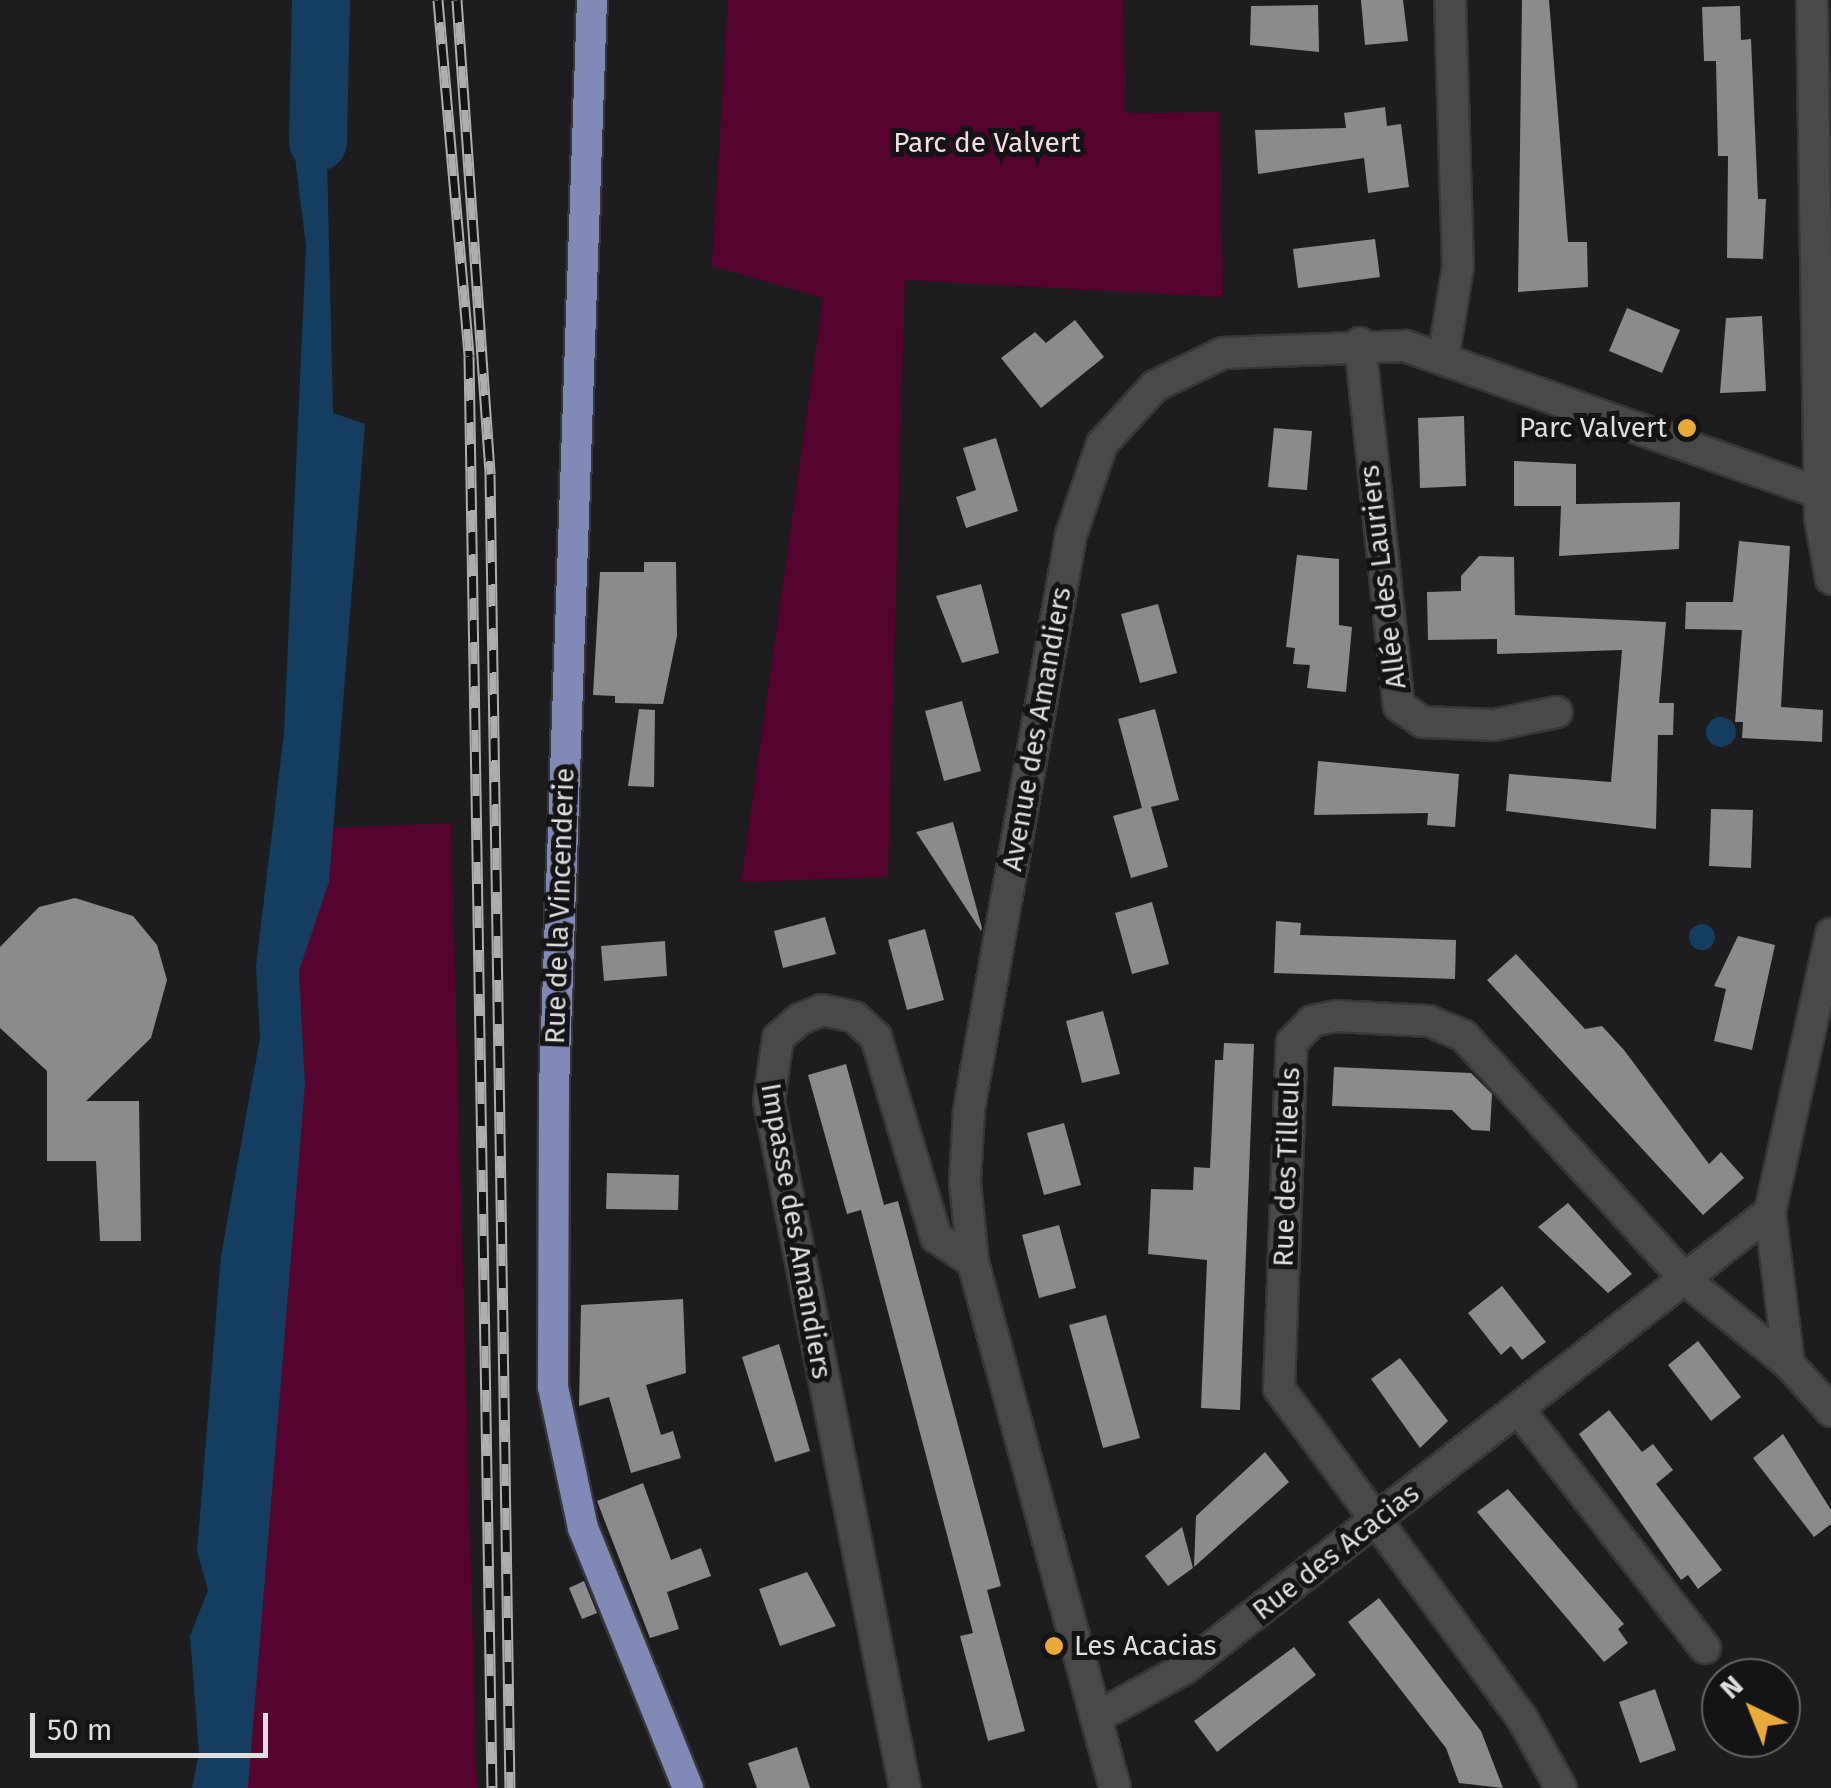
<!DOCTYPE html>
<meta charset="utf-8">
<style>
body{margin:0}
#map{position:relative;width:1831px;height:1788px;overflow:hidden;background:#1d1c1f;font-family:"Fira Sans",sans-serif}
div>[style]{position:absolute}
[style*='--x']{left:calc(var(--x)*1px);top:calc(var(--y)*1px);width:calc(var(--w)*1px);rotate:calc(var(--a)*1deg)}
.green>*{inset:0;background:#55042f}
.water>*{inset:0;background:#153d60}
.round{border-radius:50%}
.river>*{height:58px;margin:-29px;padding:0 29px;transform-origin:29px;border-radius:29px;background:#153d60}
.building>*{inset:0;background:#8d8a8d}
.roads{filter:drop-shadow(2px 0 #373638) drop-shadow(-2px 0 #373638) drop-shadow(0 2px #373638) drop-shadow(0 -2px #373638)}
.minor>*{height:30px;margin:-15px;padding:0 15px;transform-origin:15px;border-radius:15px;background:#49484b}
.major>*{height:30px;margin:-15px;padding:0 15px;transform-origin:15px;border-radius:15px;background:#8189b6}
.rail>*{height:11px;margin-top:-5.5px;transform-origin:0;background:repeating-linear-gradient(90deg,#141316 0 22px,#aeadb0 0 44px);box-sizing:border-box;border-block:2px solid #aeadb0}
.dots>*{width:28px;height:28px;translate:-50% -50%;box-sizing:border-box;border:5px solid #141316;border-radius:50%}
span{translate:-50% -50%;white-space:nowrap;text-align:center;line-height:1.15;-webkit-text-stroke:10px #141316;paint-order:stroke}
.park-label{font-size:28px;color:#f5dbe3}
.poi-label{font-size:28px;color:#dedde0}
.right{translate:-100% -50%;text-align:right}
.left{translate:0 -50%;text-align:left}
.street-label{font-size:28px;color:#dedde0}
.north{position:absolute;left:1701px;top:1658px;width:100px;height:100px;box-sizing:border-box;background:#141316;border:2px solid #656467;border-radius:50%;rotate:317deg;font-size:28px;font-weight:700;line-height:40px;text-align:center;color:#dedde0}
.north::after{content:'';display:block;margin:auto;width:35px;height:45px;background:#eaaa39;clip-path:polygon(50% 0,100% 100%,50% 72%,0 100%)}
.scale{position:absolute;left:30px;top:1713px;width:238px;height:45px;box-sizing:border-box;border:5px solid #dedde0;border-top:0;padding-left:12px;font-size:30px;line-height:35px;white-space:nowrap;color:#dedde0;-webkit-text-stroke:8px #141316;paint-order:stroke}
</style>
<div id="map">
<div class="green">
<i style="clip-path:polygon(728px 0,1123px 0,1126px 113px,1220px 112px,1223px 297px,905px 280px,888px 877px,741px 882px,823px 298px,712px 266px)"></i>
<i style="clip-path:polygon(451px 823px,477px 1788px,248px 1788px,305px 1085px,299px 970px,329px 882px,333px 828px)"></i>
</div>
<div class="water">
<i style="clip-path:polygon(293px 141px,318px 142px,327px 157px,333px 413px,365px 424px,329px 882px,299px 971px,305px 1085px,248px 1788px,192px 1788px,199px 1753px,190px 1636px,208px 1590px,197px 1551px,221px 1256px,260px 1038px,256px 966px,284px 733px,306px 246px)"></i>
<i class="round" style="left:1706px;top:717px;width:30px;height:30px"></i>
<i class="round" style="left:1689px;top:924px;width:26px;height:26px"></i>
</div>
<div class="river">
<i style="--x:318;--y:142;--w:142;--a:-88.8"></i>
</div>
<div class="building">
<i style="clip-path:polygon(1361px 0,1403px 0,1408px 41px,1365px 45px)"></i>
<i style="clip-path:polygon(1522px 0,1549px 0,1568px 242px,1587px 242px,1588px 287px,1518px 292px)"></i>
<i style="clip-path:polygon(1318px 5px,1319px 52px,1250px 45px,1251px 6px)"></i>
<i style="clip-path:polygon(1740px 6px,1741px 40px,1751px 39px,1758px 199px,1766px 199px,1763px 259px,1727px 258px,1728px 156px,1718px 156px,1716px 61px,1704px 61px,1702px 7px)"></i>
<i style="clip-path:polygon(1385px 107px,1387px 126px,1401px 124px,1409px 187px,1368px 193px,1364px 158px,1258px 174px,1255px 130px,1346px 128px,1344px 113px)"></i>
<i style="clip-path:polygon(1375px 239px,1380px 277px,1298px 288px,1293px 249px)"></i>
<i style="clip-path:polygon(1627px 308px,1680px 330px,1662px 373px,1609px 351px)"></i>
<i style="clip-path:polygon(1762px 316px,1766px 391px,1720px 393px,1726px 318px)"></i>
<i style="clip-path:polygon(1075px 320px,1104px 357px,1041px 408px,1001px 358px,1035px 332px,1046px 343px)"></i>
<i style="clip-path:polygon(1464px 416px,1466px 486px,1420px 488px,1418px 418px)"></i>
<i style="clip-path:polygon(1274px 428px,1312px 431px,1307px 490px,1268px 487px)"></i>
<i style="clip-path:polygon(996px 438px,1018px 511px,966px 528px,956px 497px,976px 490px,963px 448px)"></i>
<i style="clip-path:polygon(1514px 461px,1576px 464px,1576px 504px,1680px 502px,1679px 549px,1559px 556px,1561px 506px,1514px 506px)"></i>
<i style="clip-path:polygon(1739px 541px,1790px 546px,1781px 707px,1823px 710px,1822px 742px,1742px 738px,1743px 722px,1735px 722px,1742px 630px,1685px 629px,1686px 602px,1733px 602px)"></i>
<i style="clip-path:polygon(1297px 555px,1339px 559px,1339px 625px,1352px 627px,1346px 692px,1307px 688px,1310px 665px,1293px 664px,1295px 648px,1286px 647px)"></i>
<i style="clip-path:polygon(1479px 556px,1514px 557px,1515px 615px,1666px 622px,1659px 703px,1674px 703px,1673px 735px,1658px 735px,1656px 829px,1506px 811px,1509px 774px,1611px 782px,1622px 650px,1497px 654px,1497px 639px,1428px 640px,1427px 592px,1461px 591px,1461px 576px)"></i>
<i style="clip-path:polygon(644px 562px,676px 562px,677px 636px,663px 704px,615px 703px,615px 696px,593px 695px,600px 572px,644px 572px)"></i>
<i style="clip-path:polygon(981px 584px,999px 653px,962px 663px,936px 596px)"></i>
<i style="clip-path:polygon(1158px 604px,1177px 673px,1140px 683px,1121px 614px)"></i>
<i style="clip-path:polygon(962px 701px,981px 771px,944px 781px,925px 711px)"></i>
<i style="clip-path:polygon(639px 709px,655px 710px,654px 787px,628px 786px)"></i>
<i style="clip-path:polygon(1155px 709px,1179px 800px,1151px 807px,1168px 867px,1131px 878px,1113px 816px,1142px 808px,1118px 719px)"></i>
<i style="clip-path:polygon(1318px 761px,1459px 774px,1455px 827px,1427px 825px,1428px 813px,1314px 815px)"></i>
<i style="clip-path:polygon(1711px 809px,1753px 810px,1751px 868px,1709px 866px)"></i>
<i style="clip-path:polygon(953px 822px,982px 928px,981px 931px,916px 832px)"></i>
<i style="clip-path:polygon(75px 898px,133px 916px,157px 945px,167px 980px,151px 1038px,86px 1101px,139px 1101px,141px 1241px,100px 1241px,96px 1161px,47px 1161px,47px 1071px,0 1028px,0 947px,39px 907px)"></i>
<i style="clip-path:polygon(1152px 902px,1169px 964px,1132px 974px,1115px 913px)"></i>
<i style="clip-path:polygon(825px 917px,836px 954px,783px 968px,774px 931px)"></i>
<i style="clip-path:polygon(1276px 921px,1301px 923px,1300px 935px,1456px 940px,1455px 979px,1274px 973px)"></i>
<i style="clip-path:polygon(925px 929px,944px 1000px,907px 1010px,888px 940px)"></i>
<i style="clip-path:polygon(1738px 936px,1775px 945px,1752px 1050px,1714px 1041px,1726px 989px,1714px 986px)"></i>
<i style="clip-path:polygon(665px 941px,667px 976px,604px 981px,601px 946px)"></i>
<i style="clip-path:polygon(1516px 954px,1585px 1029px,1602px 1026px,1624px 1050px,1709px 1164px,1721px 1152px,1744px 1178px,1703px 1215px,1487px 980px)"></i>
<i style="clip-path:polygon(1103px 1011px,1120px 1074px,1082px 1083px,1066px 1021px)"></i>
<i style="clip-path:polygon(1224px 1043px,1254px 1044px,1240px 1410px,1201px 1408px,1207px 1260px,1148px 1254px,1151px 1189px,1193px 1190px,1194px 1167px,1210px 1168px,1215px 1060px,1223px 1060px)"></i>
<i style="clip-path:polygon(846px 1064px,884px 1205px,898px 1201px,1001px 1586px,987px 1590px,1025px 1731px,988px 1741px,960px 1636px,973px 1633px,861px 1210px,847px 1214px,808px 1075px)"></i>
<i style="clip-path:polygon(1334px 1067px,1471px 1073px,1492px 1094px,1490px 1131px,1472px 1130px,1452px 1110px,1332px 1106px)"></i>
<i style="clip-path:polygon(1064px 1123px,1081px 1185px,1044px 1195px,1027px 1133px)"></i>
<i style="clip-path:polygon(607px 1173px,679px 1175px,678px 1210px,606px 1209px)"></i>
<i style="clip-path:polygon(1568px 1203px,1632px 1274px,1608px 1293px,1538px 1227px)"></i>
<i style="clip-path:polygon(1059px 1225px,1076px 1288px,1039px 1298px,1022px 1235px)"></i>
<i style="clip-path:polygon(1502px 1286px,1546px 1342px,1522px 1360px,1511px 1346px,1501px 1355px,1468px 1313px)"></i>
<i style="clip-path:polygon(683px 1299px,686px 1373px,646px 1385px,661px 1435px,673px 1431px,681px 1458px,631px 1473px,609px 1397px,579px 1406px,581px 1305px)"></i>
<i style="clip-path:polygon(1106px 1315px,1140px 1438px,1103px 1448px,1069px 1325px)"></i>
<i style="clip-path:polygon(1698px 1341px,1741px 1397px,1711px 1421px,1668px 1365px)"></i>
<i style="clip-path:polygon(779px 1344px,810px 1451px,775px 1462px,742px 1357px)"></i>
<i style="clip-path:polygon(1400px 1358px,1448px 1421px,1420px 1448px,1371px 1379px)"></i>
<i style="clip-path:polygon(1609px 1410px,1642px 1452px,1653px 1444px,1673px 1470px,1656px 1484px,1722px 1570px,1698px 1589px,1688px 1575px,1681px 1580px,1579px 1434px)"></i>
<i style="clip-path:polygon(1783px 1434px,1831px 1510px,1831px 1524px,1814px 1537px,1753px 1458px)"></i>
<i style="clip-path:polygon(1265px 1452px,1289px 1482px,1194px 1567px,1196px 1516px)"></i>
<i style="clip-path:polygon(643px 1483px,671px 1560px,701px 1548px,711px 1576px,667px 1592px,679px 1629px,650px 1638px,597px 1501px)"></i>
<i style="clip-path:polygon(1508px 1489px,1624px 1624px,1618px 1629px,1628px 1643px,1604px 1662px,1477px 1512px)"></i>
<i style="clip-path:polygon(1182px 1527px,1193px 1568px,1168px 1586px,1145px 1556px)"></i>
<i style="clip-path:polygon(807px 1572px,836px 1626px,780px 1646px,759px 1589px)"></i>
<i style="clip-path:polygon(584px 1581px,597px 1613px,582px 1619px,569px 1588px)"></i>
<i style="clip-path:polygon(1379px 1598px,1481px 1731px,1503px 1788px,1459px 1783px,1446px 1748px,1348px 1622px)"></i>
<i style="clip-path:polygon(1294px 1647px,1316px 1675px,1217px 1752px,1194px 1721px)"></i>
<i style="clip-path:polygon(1655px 1689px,1676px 1750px,1640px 1763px,1619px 1702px)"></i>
<i style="clip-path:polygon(797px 1747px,810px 1788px,757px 1788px,748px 1763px)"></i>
</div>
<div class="roads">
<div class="minor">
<i style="--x:1812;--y:0;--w:518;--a:89.12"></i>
<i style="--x:1820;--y:518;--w:62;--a:79.8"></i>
<i style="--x:1360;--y:343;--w:365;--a:83.9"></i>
<i style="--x:1399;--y:706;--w:29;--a:34"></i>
<i style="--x:1423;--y:722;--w:71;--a:2.4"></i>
<i style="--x:1494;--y:725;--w:64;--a:-11.7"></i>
<i style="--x:1444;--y:353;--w:87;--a:-80.8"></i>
<i style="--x:1458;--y:267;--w:267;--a:-91.7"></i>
<i style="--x:1770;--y:1212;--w:153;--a:82.9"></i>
<i style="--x:1789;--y:1364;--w:63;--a:48.2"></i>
<i style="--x:1519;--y:1410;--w:302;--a:52"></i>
<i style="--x:1097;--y:1717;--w:99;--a:-28.9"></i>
<i style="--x:1184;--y:1669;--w:743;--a:-37.95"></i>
<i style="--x:1770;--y:1212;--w:285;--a:-77.6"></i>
<i style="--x:905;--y:1788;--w:700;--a:-101.2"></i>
<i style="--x:769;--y:1101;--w:64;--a:-81.9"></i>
<i style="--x:778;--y:1038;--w:29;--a:-41"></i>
<i style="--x:800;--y:1019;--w:24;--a:-22"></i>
<i style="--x:822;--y:1010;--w:33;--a:12"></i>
<i style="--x:854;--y:1017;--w:30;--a:42"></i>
<i style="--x:876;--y:1037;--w:209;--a:73.3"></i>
<i style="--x:936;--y:1237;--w:45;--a:34"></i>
<i style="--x:1115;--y:1788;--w:545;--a:-105.11"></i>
<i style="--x:973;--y:1262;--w:80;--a:-95.7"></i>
<i style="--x:965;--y:1182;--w:72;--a:-86.8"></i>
<i style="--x:969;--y:1110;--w:584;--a:-79.94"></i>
<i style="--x:1071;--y:535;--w:96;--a:-71.2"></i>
<i style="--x:1102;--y:444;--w:79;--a:-47.6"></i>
<i style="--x:1155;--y:386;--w:76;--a:-25.9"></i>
<i style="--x:1223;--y:353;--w:182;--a:-2.2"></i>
<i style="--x:1405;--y:346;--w:452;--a:19.5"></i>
<i style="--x:1561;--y:1788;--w:80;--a:-119.1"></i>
<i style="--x:1522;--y:1718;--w:409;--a:-126.4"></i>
<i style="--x:1279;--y:1389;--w:347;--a:-87.9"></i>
<i style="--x:1292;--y:1042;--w:29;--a:-46"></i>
<i style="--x:1312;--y:1021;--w:25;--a:-12"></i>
<i style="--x:1336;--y:1016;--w:93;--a:3.1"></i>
<i style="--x:1429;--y:1021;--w:38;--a:23"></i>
<i style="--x:1464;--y:1036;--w:330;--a:47.7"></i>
<i style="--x:1686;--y:1280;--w:133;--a:39.2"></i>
</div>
<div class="major">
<i style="--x:592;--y:0;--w:1091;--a:92"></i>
<i style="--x:554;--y:1090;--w:297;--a:90.2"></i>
<i style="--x:553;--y:1387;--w:144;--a:78"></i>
<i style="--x:583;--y:1528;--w:280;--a:68"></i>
</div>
</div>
<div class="rail">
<i style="--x:438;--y:0;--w:357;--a:85"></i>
<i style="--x:469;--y:356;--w:1432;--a:89.08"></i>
<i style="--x:457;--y:0;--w:475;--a:86"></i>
<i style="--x:490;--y:474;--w:1314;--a:89.13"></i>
</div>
<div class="dots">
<i style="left:1687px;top:428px;background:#eaaa39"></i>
<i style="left:1054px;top:1646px;background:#eaaa39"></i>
</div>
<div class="park-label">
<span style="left:987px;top:143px">Parc de Valvert</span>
</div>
<div class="poi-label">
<span class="right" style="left:1667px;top:428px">Parc Valvert</span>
<span class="left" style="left:1074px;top:1646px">Les Acacias</span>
</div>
<div class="street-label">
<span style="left:1383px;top:577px;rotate:-97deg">Allée des Lauriers</span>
<span style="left:1037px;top:729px;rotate:-80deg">Avenue des Amandiers</span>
<span style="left:560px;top:906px;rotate:-88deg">Rue de la Vincenderie</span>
<span style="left:1287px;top:1167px;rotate:-88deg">Rue des Tilleuls</span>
<span style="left:796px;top:1231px;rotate:80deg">Impasse des Amandiers</span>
<span style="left:1336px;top:1552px;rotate:-38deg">Rue des Acacias</span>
</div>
<div class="north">N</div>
<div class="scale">50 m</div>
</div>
